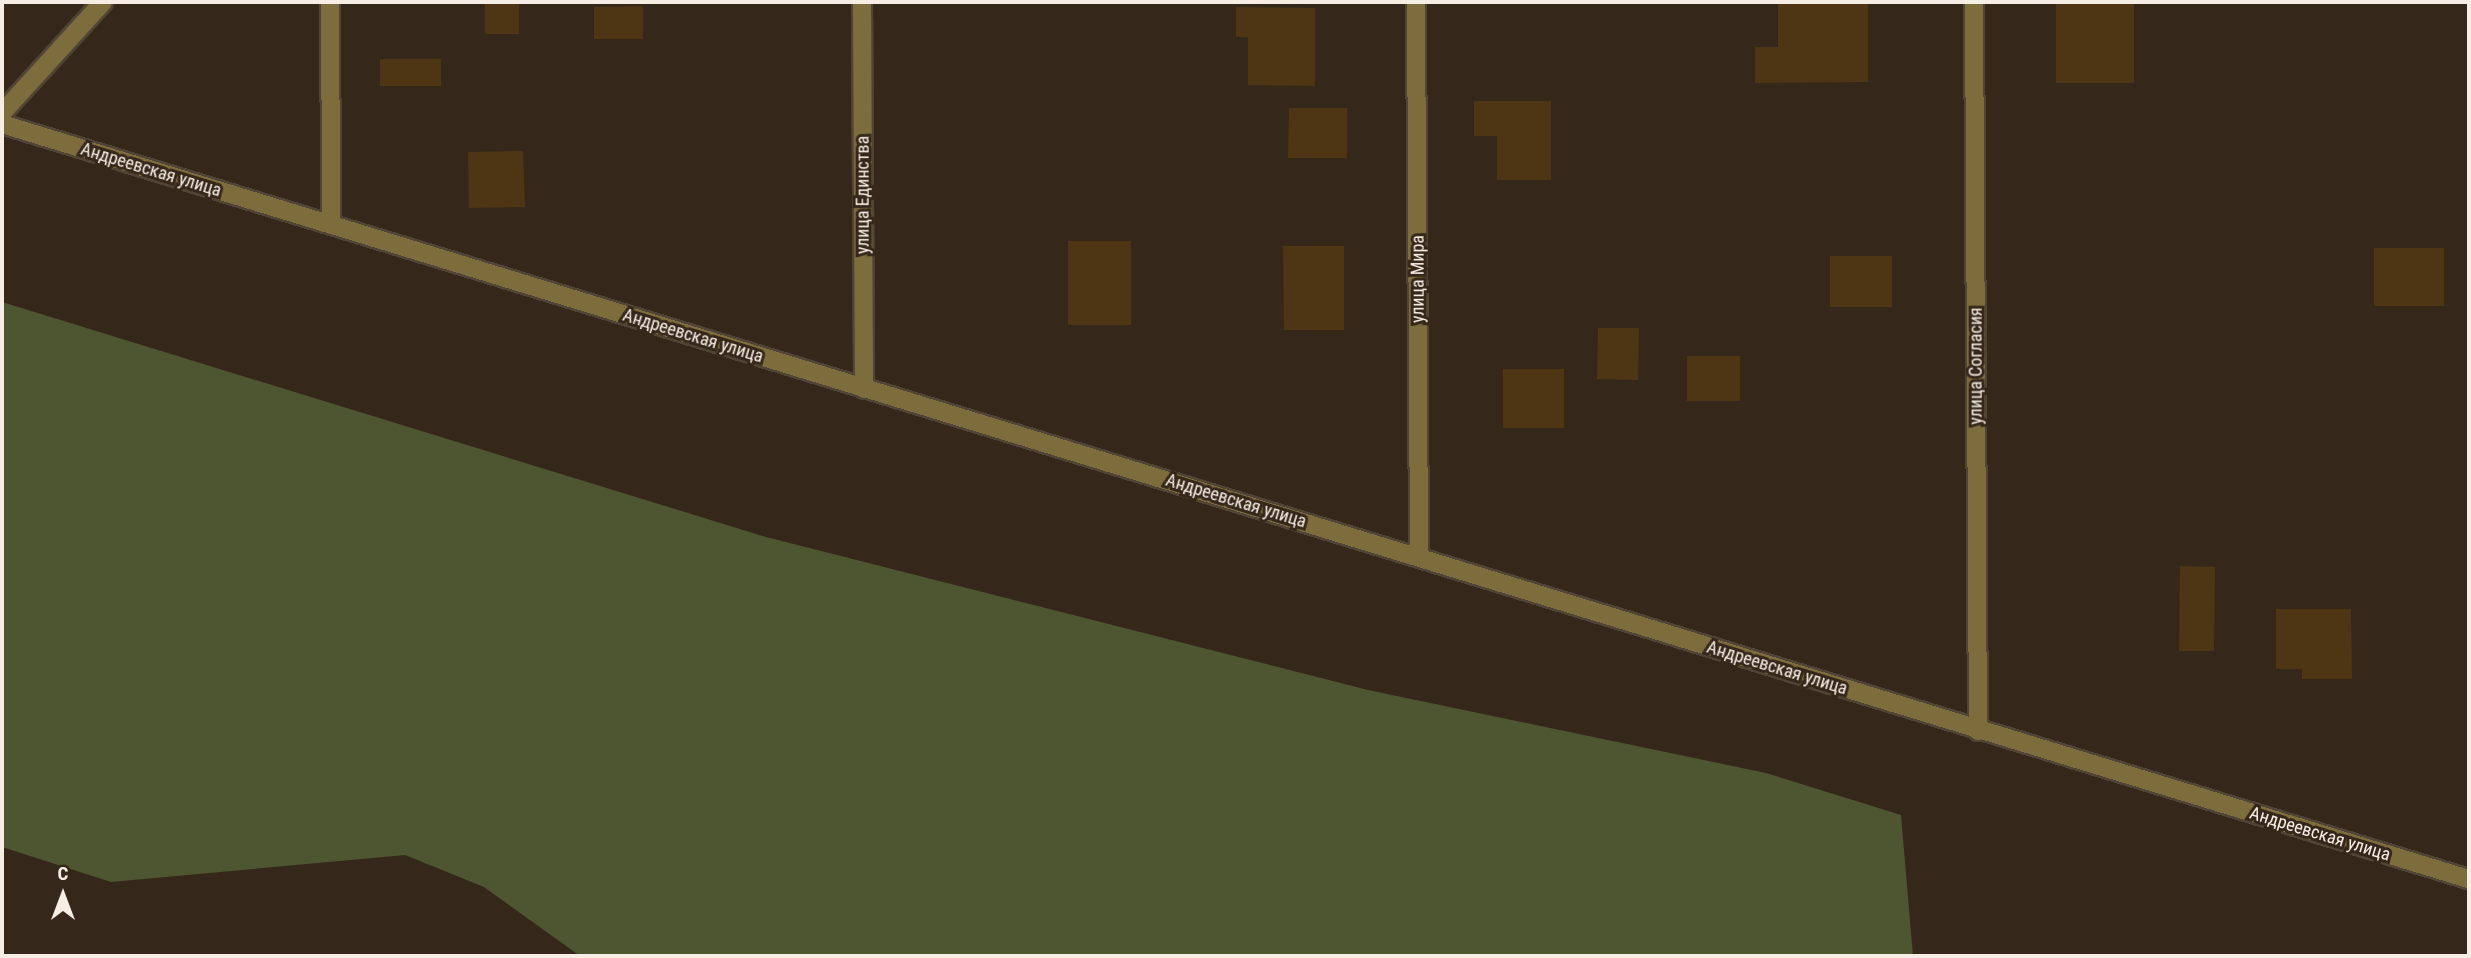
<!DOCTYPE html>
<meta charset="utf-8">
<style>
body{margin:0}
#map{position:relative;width:2471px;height:958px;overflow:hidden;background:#35281a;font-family:"Roboto Condensed",sans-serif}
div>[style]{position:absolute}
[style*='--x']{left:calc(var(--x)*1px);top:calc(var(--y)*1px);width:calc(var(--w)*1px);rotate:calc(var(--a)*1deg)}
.green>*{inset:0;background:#4d5630}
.building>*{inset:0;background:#4e3614}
.roads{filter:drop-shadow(2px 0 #504436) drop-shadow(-2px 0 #504436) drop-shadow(0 2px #504436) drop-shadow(0 -2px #504436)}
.minor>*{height:18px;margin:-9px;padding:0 9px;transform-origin:9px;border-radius:9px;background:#7e6d3c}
span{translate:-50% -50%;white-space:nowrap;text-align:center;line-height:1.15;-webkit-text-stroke:6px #35281a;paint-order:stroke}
.street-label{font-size:18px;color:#f6ede4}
.frame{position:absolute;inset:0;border:4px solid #f6ede4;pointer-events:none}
.north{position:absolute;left:28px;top:860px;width:70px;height:70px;-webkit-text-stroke:5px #35281a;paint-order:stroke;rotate:0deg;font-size:19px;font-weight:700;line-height:28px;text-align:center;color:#f6ede4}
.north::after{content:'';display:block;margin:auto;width:24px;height:32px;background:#f6ede4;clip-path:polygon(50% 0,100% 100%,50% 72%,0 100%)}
</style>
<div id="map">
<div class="green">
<i style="clip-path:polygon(2px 302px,766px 537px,1368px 690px,1766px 773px,1901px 815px,1913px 956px,580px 956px,484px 887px,405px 855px,111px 882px,2px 847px)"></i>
</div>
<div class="building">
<i style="clip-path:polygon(485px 2px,519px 2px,519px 34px,485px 34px)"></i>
<i style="clip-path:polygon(2056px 2px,2134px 2px,2134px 83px,2056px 83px)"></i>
<i style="clip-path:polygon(1778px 4px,1868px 4px,1868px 82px,1755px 83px,1755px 47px,1778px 47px)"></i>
<i style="clip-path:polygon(643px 6px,643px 39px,594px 39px,594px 7px)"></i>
<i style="clip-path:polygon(1236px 7px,1315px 8px,1315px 86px,1248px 85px,1248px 37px,1236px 37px)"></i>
<i style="clip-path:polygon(380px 59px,441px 59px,441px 86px,380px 86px)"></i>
<i style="clip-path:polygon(1474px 101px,1551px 101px,1551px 180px,1497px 180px,1497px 136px,1474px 136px)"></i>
<i style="clip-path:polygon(1289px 108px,1347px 108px,1347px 158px,1288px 158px)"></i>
<i style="clip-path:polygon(523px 151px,525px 207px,469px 208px,468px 152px)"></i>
<i style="clip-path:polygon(1068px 241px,1131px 241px,1131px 325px,1068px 325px)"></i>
<i style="clip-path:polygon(1283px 246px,1344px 246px,1344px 330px,1284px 330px)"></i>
<i style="clip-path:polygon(2374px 248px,2444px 248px,2444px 306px,2374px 306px)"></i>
<i style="clip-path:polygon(1830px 256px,1892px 256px,1892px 307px,1830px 307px)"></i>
<i style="clip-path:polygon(1598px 328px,1639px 328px,1638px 380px,1597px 379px)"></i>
<i style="clip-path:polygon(1687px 356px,1740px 356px,1740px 401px,1687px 401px)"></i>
<i style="clip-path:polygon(1503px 369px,1564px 369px,1564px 428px,1503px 428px)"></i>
<i style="clip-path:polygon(2180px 566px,2215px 567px,2214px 651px,2179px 651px)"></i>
<i style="clip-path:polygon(2276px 609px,2351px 609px,2352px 679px,2302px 679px,2302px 669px,2276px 669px)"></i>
</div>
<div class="roads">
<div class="minor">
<i style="--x:330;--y:2;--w:223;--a:89.7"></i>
<i style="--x:862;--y:2;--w:387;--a:89.7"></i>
<i style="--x:1416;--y:2;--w:554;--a:89.69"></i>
<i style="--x:1974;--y:2;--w:729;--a:89.69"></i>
<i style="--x:2;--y:113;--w:150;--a:-47.7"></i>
<i style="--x:2;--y:124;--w:2580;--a:17.02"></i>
</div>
</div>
<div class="street-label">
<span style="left:151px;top:170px;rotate:17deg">Андреевская улица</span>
<span style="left:863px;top:195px;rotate:-90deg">улица Единства</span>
<span style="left:1418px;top:279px;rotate:-90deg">улица Мира</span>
<span style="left:693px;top:336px;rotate:17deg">Андреевская улица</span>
<span style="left:1976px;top:366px;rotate:-90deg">улица Согласия</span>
<span style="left:1236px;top:501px;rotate:17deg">Андреевская улица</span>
<span style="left:1777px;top:668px;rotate:17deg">Андреевская улица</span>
<span style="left:2320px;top:834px;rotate:17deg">Андреевская улица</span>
</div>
<div class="frame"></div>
<div class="north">С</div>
</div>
